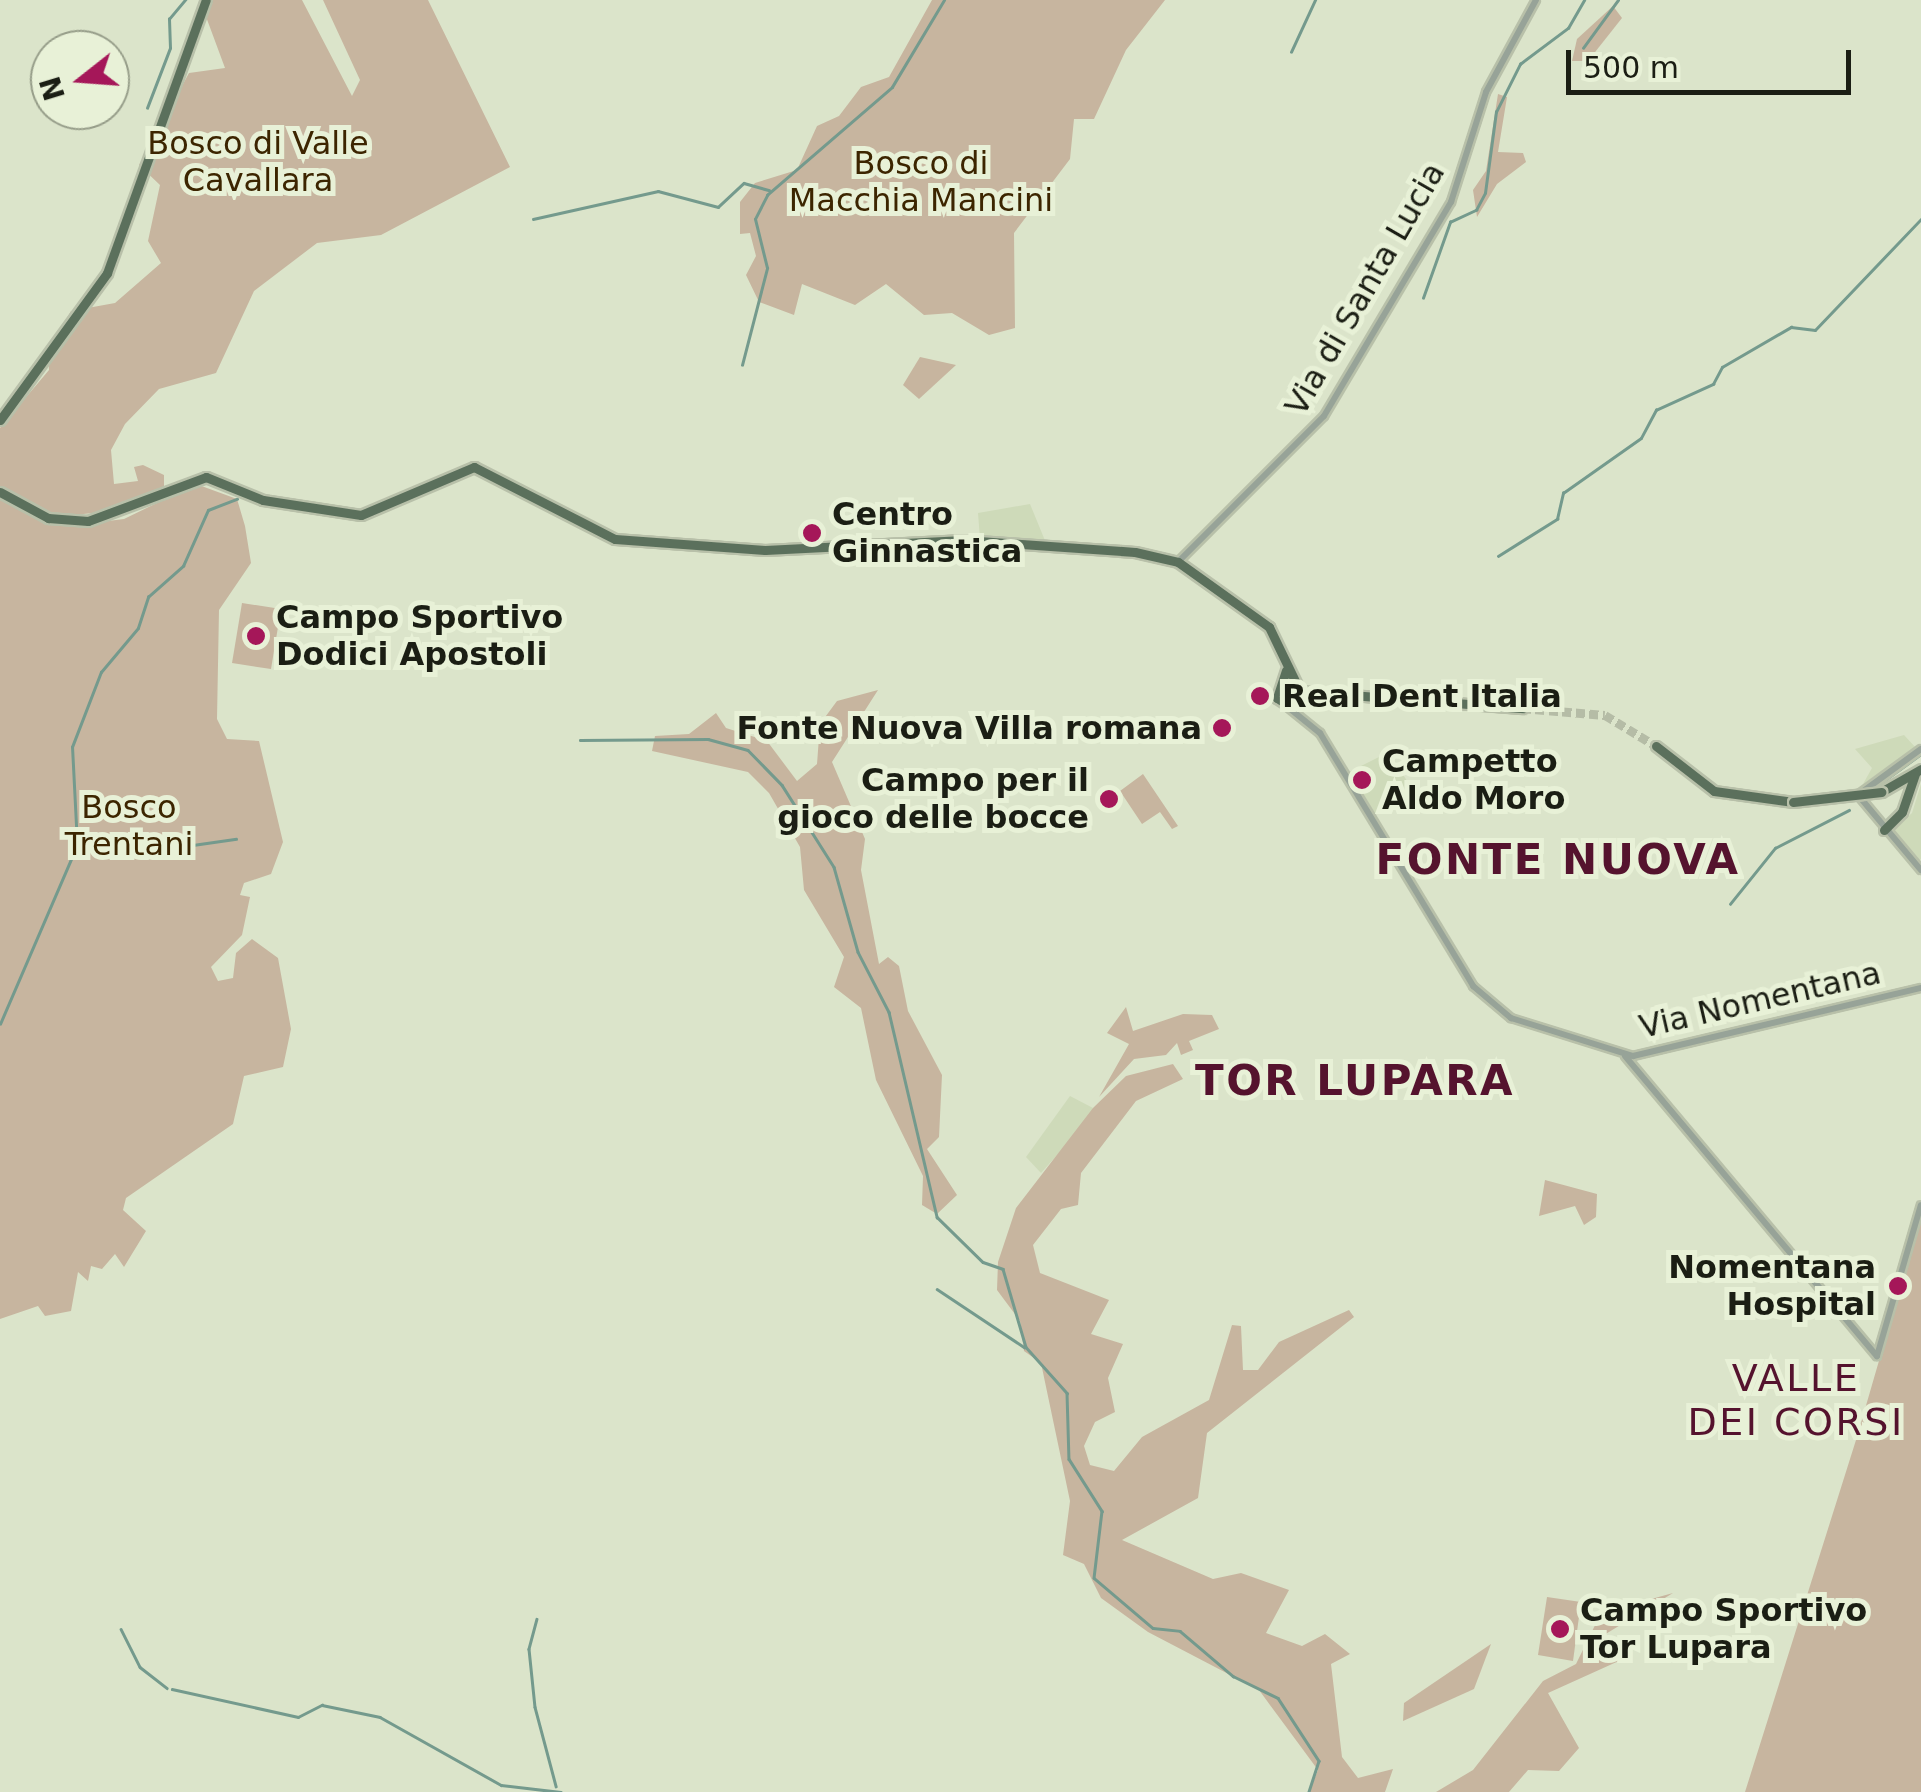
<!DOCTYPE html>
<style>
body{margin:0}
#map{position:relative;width:1921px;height:1792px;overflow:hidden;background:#dbe4ca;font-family:"DejaVu Sans",sans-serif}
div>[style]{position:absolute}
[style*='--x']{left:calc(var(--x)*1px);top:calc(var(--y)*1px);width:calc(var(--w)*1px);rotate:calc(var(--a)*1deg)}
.built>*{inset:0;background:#cedab9}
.green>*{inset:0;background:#c7b59f}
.stream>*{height:2.5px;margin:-1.25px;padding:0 1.25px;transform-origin:1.25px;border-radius:1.25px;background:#749a8d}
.major-tunnel>*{height:9px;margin-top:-4.5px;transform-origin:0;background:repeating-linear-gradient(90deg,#b5bca6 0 9px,transparent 0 13.5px)}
.roads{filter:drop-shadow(2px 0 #b8c0a9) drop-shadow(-2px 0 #b8c0a9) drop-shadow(0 2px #b8c0a9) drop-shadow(0 -2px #b8c0a9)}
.minor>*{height:6px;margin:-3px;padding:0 3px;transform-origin:3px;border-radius:3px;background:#97a398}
.major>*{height:9px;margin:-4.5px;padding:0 4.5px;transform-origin:4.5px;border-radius:4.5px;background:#5b705c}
.bridges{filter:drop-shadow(2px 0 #b8c0a9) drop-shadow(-2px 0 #b8c0a9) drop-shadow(0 2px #b8c0a9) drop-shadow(0 -2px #b8c0a9)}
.major-bridge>*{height:9px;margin:-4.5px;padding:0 4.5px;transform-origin:4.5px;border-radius:4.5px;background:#5b705c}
.dots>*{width:28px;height:28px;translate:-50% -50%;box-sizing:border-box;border:5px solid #e8f1d7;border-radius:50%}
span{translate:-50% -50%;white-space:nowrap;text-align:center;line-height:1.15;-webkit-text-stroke:10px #e8f1d7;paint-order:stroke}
.park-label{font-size:32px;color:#3c2500}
.street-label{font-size:32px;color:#1b1e14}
.poi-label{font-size:32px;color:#1b1e14;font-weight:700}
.left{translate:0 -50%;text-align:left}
.right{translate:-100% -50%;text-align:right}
.quarter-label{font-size:38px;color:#55132e;letter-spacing:2.5px}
.district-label{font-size:42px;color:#55132e;font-weight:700;letter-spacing:2.5px}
.north{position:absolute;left:30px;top:30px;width:100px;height:100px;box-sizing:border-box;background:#e8f1d7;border:2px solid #969d89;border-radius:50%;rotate:253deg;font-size:28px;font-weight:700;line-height:40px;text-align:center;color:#1b1e14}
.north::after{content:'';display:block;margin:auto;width:35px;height:45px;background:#a51759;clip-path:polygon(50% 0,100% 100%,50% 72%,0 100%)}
.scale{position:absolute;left:1566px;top:50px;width:285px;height:45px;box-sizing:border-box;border:5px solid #1b1e14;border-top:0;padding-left:12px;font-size:30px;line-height:35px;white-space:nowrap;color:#1b1e14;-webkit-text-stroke:8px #e8f1d7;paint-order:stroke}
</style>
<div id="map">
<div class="built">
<i style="clip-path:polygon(1030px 504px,1046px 543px,980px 539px,978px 513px)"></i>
<i style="clip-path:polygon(1904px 735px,1916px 748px,1863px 784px,1872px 768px,1855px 749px)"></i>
<i style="clip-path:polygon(1389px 752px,1417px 797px,1370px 816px,1345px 774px)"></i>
<i style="clip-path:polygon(1921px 784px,1921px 859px,1918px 862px,1891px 832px,1912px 813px)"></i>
<i style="clip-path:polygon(1070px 1096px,1093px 1108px,1090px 1118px,1041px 1173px,1026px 1157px)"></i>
</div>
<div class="green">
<i style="clip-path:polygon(213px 0,302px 0,352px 96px,360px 80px,323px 0,428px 0,510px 167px,381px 235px,317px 243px,254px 291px,216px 373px,159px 389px,125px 424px,111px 450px,114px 484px,138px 481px,134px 467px,143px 465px,164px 475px,164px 487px,103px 512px,54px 517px,0 487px,0 428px,49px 370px,48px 350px,71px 311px,115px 303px,161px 263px,148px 241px,160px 185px,139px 165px,189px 73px,225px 68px,205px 14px)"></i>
<i style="clip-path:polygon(932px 0,1165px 0,1126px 50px,1094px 119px,1074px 119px,1070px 159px,1014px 233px,1015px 328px,989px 335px,952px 313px,924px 315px,886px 284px,855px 305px,802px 284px,794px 315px,759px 302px,746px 275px,756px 256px,750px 233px,740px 234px,740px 202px,755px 183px,797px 170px,817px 126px,839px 116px,861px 87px,889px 77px)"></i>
<i style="clip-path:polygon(1613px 6px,1622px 18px,1588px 61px,1572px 61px,1577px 39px)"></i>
<i style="clip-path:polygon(1498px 94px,1507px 97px,1498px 152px,1523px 153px,1526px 162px,1497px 184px,1477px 217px,1473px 190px,1486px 171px)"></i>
<i style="clip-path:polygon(920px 357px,956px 365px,919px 399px,903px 385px)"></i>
<i style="clip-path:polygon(196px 484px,237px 499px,245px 526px,251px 563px,219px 610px,217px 719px,227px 739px,259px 741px,283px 842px,271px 874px,244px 883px,240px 895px,250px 897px,242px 935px,211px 967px,218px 981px,233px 978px,236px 953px,252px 939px,278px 958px,291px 1029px,283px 1067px,244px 1076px,233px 1124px,126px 1198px,123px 1210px,146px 1231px,124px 1267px,115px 1254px,102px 1269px,91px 1266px,88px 1281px,78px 1272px,71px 1311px,45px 1316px,38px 1306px,0 1319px,0 497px,50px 524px,84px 524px,124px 519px)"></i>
<i style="clip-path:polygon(242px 603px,281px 609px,271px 669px,232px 663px)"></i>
<i style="clip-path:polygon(878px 690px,832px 762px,865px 839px,861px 870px,879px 964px,888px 957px,899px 966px,908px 1011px,942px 1075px,939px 1137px,927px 1149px,957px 1195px,937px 1214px,922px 1205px,923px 1176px,876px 1080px,861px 1008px,834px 987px,844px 957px,804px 890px,800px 847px,769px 793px,748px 772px,652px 751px,655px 736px,689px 734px,716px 713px,726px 728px,767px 741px,797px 781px,817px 764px,820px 724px,837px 701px)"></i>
<i style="clip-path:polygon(1143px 774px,1178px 826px,1172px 829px,1160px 812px,1142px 824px,1120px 791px)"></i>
<i style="clip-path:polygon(1126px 1007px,1133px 1031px,1183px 1014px,1212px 1015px,1219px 1029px,1189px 1041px,1193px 1050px,1181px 1055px,1177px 1043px,1166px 1055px,1134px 1059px,1099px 1097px,1129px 1044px,1107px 1033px)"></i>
<i style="clip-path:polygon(1173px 1064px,1183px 1079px,1136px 1101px,1081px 1173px,1078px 1205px,1061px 1209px,1033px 1245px,1040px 1273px,1109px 1300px,1091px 1334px,1123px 1344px,1108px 1378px,1115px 1412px,1095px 1422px,1084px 1446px,1090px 1465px,1114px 1471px,1142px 1437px,1209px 1400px,1232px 1325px,1241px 1326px,1243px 1370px,1258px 1370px,1279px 1342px,1349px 1310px,1354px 1317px,1207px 1433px,1198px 1498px,1122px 1540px,1213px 1579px,1241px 1573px,1289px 1590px,1266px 1633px,1302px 1646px,1325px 1634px,1350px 1654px,1331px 1664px,1342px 1757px,1358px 1778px,1393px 1769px,1385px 1792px,1309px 1792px,1318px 1770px,1259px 1690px,1148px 1632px,1101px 1598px,1084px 1564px,1063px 1555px,1070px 1501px,1041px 1363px,1024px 1351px,1020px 1321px,997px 1290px,998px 1262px,1016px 1208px,1093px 1108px,1126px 1076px)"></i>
<i style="clip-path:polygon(1545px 1180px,1597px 1194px,1596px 1217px,1584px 1225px,1575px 1206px,1539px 1216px)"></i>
<i style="clip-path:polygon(1921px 1216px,1921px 1792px,1745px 1792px,1856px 1440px)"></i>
<i style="clip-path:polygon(1673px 1593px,1604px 1635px,1621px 1660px,1548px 1693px,1579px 1748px,1559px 1771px,1528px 1770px,1509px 1792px,1436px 1792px,1473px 1770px,1543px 1681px,1576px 1664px,1601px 1613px)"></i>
<i style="clip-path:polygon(1547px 1597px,1581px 1602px,1573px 1661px,1538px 1655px)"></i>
<i style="clip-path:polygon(1491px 1644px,1474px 1689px,1403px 1721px,1404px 1703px)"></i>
</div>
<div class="stream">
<i style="--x:1583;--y:48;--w:59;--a:-53.9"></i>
<i style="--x:1291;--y:52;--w:57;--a:-65.2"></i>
<i style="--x:147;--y:108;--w:64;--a:-69"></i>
<i style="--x:170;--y:48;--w:29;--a:-92"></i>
<i style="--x:169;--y:19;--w:25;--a:-50"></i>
<i style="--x:533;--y:219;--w:128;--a:-12.6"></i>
<i style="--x:658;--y:191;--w:62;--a:14.9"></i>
<i style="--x:718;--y:207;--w:35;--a:-43"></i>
<i style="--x:744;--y:183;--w:26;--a:16"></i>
<i style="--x:1423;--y:298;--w:81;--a:-70.4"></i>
<i style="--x:1450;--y:222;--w:29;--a:-25"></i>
<i style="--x:1476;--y:210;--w:19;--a:-62"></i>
<i style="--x:1485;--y:193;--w:82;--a:-82.3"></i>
<i style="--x:1496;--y:112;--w:54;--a:-63.4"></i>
<i style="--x:1520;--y:64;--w:60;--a:-36.9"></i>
<i style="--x:1568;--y:28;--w:32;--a:-60"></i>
<i style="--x:742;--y:365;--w:100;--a:-75.5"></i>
<i style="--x:767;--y:268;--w:50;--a:-103.8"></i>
<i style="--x:755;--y:219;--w:27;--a:-63"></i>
<i style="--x:767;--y:195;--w:165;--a:-40.8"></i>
<i style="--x:892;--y:87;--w:101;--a:-59.1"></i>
<i style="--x:1498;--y:556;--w:70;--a:-32.1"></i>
<i style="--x:1557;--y:519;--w:27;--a:-77"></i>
<i style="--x:1563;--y:493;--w:95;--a:-35.2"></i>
<i style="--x:1641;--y:438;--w:32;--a:-62"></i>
<i style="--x:1656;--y:410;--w:63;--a:-24.5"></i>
<i style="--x:1713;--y:384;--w:19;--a:-62"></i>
<i style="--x:1722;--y:367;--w:80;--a:-30.1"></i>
<i style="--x:1791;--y:327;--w:24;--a:7"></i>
<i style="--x:1815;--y:330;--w:153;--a:-46.3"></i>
<i style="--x:580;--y:740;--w:128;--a:-0.4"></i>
<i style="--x:708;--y:739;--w:41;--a:15.4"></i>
<i style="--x:748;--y:750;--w:49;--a:45.8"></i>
<i style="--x:782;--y:785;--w:97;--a:57.6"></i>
<i style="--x:834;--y:867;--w:88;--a:74.2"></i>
<i style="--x:858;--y:952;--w:68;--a:62.7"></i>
<i style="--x:889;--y:1012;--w:211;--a:76.8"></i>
<i style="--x:937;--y:1217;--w:64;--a:44.4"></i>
<i style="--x:983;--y:1262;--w:21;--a:19"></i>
<i style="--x:1003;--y:1269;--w:81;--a:73.6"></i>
<i style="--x:1026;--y:1347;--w:62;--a:48.3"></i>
<i style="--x:1067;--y:1393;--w:66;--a:88.3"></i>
<i style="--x:1069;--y:1459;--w:62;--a:57.6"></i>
<i style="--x:1102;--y:1511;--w:67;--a:96.8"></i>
<i style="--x:1094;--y:1578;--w:77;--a:40.3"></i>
<i style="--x:1153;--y:1628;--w:27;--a:6"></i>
<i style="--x:1180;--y:1631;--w:70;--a:40.3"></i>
<i style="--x:1233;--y:1676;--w:50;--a:26.1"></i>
<i style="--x:1278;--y:1698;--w:75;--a:56.9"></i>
<i style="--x:1319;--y:1761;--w:33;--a:108"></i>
<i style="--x:1878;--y:785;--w:53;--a:-35.8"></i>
<i style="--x:77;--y:845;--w:98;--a:-92.9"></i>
<i style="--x:72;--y:747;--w:80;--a:-68.9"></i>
<i style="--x:101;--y:672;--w:57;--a:-49.9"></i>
<i style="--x:138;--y:628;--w:33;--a:-72"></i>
<i style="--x:148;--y:597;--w:47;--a:-41.5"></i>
<i style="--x:183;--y:566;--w:61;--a:-65.9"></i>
<i style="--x:208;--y:510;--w:31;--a:-21"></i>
<i style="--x:1730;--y:904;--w:72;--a:-51.2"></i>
<i style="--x:1775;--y:848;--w:83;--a:-27.2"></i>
<i style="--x:0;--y:1024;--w:195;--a:-66.7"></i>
<i style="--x:77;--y:845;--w:54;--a:9.6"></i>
<i style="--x:130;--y:854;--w:107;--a:-8.1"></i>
<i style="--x:937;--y:1289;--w:105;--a:33.7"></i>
<i style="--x:537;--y:1619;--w:31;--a:105"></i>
<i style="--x:529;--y:1649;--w:58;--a:84.1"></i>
<i style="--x:535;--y:1707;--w:82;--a:75.1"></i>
<i style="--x:121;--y:1629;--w:42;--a:63.4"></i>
<i style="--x:140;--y:1667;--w:34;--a:38"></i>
<i style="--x:172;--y:1689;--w:129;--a:12.5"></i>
<i style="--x:298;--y:1717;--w:27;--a:-27"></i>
<i style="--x:322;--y:1705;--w:59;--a:11.7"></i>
<i style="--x:380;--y:1717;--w:139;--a:29.3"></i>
<i style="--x:501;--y:1785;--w:60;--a:6.7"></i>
</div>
<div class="major-tunnel">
<i style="--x:1522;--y:708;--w:83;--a:4.8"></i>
<i style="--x:1605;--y:715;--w:60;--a:31.3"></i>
</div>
<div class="roads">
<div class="minor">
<i style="--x:1178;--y:562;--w:206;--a:-45"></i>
<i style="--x:1324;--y:416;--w:249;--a:-59.3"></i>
<i style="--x:1451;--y:202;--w:115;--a:-72.3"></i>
<i style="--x:1486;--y:92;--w:105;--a:-61.5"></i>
<i style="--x:1289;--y:708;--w:40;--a:39"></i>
<i style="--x:1320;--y:733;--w:296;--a:58.8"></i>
<i style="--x:1473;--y:986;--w:50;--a:40.1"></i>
<i style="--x:1511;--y:1018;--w:128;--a:17.3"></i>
<i style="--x:1633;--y:1056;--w:296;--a:-13.3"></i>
<i style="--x:1921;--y:749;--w:78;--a:143.9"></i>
<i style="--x:1858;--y:795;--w:98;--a:50"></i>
<i style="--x:1625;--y:1056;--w:392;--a:50"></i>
<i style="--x:1877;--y:1356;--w:157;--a:-73.8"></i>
</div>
<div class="major">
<i style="--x:0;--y:420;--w:182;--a:-53.9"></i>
<i style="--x:107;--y:273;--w:290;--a:-70.1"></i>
<i style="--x:0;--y:492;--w:55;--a:28.4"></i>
<i style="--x:48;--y:518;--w:40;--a:4.3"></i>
<i style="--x:88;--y:521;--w:126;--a:-20.4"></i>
<i style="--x:206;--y:477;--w:61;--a:22"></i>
<i style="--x:263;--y:500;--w:99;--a:8.7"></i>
<i style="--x:361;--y:515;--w:123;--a:-23"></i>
<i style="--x:474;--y:467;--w:158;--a:27.1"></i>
<i style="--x:615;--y:539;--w:150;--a:4.2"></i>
<i style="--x:765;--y:550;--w:199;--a:-2.9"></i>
<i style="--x:964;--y:540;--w:171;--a:4"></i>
<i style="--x:1135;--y:552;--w:44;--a:13.1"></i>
<i style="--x:1178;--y:562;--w:112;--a:35.5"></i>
<i style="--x:1269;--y:627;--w:71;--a:64.2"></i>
<i style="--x:1300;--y:691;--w:18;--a:119"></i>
<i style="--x:1291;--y:707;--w:17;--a:-147"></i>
<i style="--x:1277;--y:698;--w:29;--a:-72"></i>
<i style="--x:1300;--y:691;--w:223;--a:4.4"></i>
<i style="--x:1656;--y:746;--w:73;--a:37.8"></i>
<i style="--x:1714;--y:791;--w:80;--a:7.9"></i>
<i style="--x:1881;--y:792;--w:46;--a:-29.9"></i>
<i style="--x:1884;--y:830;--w:25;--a:-45"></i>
<i style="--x:1902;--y:812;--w:40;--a:-71.1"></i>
</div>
</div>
<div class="bridges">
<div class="major-bridge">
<i style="--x:1793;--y:802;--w:89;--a:-6.5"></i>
</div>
</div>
<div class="dots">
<i style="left:812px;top:533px;background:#a51759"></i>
<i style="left:256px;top:636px;background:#a51759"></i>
<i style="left:1260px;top:696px;background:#a51759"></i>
<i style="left:1222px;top:728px;background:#a51759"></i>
<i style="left:1362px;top:780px;background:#a51759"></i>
<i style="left:1109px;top:799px;background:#a51759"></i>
<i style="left:1898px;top:1286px;background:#a51759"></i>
<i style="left:1560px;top:1629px;background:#a51759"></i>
</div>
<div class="park-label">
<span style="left:258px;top:162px">Bosco di Valle<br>Cavallara</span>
<span style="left:921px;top:182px">Bosco di<br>Macchia Mancini</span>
<span style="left:129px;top:826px">Bosco<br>Trentani</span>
</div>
<div class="street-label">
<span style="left:1365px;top:289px;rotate:-60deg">Via di Santa Lucia</span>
<span style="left:1760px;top:1000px;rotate:-13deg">Via Nomentana</span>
</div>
<div class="poi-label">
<span class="left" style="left:832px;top:533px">Centro<br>Ginnastica</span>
<span class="left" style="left:276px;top:636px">Campo Sportivo<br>Dodici Apostoli</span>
<span class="left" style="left:1282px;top:696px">Real Dent Italia</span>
<span class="right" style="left:1202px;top:728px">Fonte Nuova Villa romana</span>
<span class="left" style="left:1382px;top:780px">Campetto<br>Aldo Moro</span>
<span class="right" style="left:1089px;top:799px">Campo per il<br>gioco delle bocce</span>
<span class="right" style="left:1876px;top:1286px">Nomentana<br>Hospital</span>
<span class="left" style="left:1580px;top:1629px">Campo Sportivo<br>Tor Lupara</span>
</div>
<div class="quarter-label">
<span style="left:1796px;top:1401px">VALLE<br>DEI CORSI</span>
</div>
<div class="district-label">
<span style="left:1558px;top:860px">FONTE NUOVA</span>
<span style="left:1355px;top:1081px">TOR LUPARA</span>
</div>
<div class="north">N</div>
<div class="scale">500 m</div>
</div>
